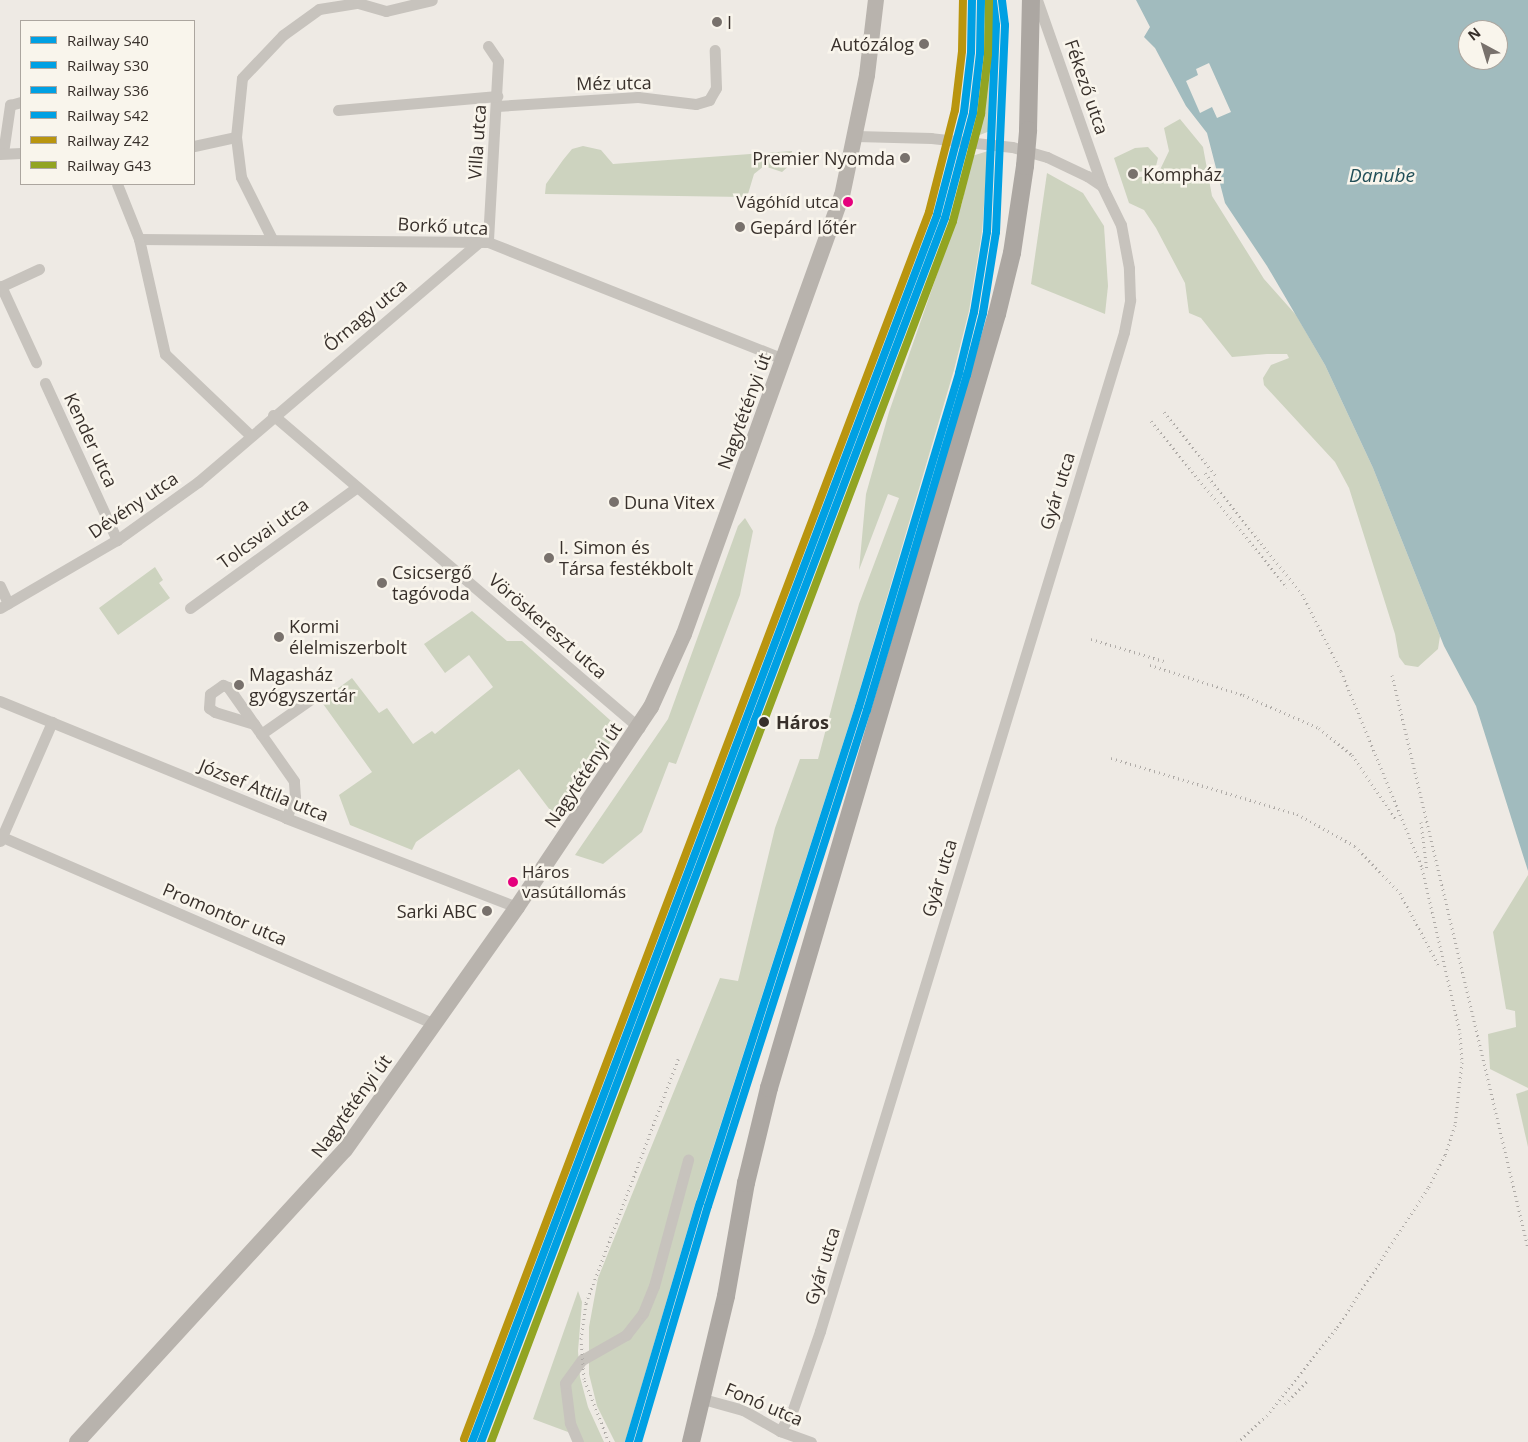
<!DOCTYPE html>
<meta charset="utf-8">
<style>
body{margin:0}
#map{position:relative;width:1528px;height:1442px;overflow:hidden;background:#eeeae4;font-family:"Open Sans",sans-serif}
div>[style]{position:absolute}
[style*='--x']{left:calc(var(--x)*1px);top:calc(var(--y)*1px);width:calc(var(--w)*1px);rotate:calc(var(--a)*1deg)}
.green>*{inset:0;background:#cdd3bf}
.water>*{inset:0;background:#a1bbbe}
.pier>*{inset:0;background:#eeeae4}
.minor>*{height:11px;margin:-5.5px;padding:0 5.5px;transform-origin:5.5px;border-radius:5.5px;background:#c7c3bd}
.secondary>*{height:16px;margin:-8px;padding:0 8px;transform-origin:8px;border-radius:8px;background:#b8b3ad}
.primary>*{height:18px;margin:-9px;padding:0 9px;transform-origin:9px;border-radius:9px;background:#aca7a2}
.rail>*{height:3px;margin-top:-1.5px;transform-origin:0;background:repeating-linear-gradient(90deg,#afaba7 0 1px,transparent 0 5px)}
.primary-bridge>*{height:18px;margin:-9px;padding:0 9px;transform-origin:9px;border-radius:9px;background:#aca7a2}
.rail-1>*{height:8px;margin:-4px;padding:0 4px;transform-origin:4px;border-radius:4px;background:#00a0e3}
.rail-2>*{height:8px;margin:-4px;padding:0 4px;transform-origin:4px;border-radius:4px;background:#00a0e3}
.rail-3>*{height:8px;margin:-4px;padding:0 4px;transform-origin:4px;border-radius:4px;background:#00a0e3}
.rail-4>*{height:8px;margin:-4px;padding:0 4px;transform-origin:4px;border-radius:4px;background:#00a0e3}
.rail-5>*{height:8px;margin:-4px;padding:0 4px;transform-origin:4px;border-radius:4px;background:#b9950f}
.rail-6>*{height:8px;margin:-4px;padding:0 4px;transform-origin:4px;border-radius:4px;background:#92a422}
.dots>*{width:14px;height:14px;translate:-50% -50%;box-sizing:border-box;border:2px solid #f9f5ec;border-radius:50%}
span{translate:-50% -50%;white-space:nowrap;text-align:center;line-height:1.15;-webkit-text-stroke:5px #f9f5ec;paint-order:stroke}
.bus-label{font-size:17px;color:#38302b}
.right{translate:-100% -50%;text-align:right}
.left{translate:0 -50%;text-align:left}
.poi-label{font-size:18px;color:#38302b}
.street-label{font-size:18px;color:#38302b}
.stop-label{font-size:18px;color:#38302b;font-weight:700}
.water-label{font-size:19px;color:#224f58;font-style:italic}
.legend{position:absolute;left:20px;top:20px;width:175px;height:165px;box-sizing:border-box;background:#f9f5ec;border:1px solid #aca69f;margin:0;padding:6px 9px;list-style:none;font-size:15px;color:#38302b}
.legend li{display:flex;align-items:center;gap:10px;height:25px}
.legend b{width:25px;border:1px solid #aca69f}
.north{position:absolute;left:1458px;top:20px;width:50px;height:50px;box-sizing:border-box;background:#f9f5ec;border:1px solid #aca69f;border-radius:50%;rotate:321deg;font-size:14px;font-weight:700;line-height:20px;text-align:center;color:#38302b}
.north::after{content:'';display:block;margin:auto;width:18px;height:22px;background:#78716c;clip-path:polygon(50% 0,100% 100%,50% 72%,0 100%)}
</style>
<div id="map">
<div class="green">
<i style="clip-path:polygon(984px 0,990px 0,994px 26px,990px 131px,972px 138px,985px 27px)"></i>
<i style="clip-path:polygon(1180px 119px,1203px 147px,1212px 196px,1264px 279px,1296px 315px,1325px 365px,1373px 468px,1440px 636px,1438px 649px,1418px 667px,1405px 665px,1399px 657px,1395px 634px,1349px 488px,1335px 462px,1264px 385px,1263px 378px,1271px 365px,1289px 358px,1287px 354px,1267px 354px,1232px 357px,1201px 318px,1189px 313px,1185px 283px,1156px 228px,1144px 210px,1129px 203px,1114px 158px,1135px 148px,1148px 147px,1158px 158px,1155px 170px,1137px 172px,1139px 177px,1157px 176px,1169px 151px,1164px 128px)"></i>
<i style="clip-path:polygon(583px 146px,601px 150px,613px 164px,792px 151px,792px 163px,782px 172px,764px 166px,754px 174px,748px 194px,744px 197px,545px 194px,546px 184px,563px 160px,572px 149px)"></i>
<i style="clip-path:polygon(988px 151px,982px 232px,969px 311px,954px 370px,855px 706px,696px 1201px,625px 1442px,615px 1442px,597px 1406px,589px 1374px,589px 1327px,598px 1278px,720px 978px,738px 981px,775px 828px,800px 759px,818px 759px,859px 604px,899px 498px,888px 494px,859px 570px,866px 494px,889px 412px,962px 203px,972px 156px)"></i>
<i style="clip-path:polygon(1047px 173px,1083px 193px,1104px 226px,1108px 286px,1105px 314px,1031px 284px)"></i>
<i style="clip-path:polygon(745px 518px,753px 531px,740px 595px,676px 764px,669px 762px,642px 832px,603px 864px,575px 855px,668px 719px,738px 526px)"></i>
<i style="clip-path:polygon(155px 567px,163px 580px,159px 583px,170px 598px,118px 635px,99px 608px)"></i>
<i style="clip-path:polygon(472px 611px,507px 641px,522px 641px,620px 729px,556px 818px,519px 769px,416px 842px,412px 850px,350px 825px,339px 795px,372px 772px,321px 701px,352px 678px,379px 713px,387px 708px,413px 744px,432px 731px,435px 734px,493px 687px,469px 655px,445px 673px,424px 644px)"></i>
<i style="clip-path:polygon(1528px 875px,1528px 1088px,1490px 1069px,1488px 1034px,1516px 1027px,1515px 1011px,1506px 1009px,1493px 932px)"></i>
<i style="clip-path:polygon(1528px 1090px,1528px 1147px,1516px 1094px)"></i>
<i style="clip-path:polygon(578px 1291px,582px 1302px,578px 1351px,580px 1377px,588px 1407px,604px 1442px,581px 1442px,568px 1432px,533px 1419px)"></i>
</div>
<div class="water">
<i style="clip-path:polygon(evenodd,1136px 0,1528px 0,1528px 871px,1476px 706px,1444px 646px,1373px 468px,1325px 365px,1267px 266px,1225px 203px,1207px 133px,1186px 106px,1155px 48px,1144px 37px,1150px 27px,1136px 0,1468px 30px,1498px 30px,1498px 60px,1468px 60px,1468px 30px)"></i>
</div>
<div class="pier">
<i style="clip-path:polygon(1209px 63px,1231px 112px,1217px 118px,1212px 107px,1200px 113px,1186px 81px,1198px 75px,1196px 69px)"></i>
</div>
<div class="minor">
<i style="--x:1037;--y:0;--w:197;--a:70.7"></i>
<i style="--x:488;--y:46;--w:18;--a:56"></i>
<i style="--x:498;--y:61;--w:181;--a:93.2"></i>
<i style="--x:497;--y:106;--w:141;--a:-3.7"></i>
<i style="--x:638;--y:97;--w:58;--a:6.9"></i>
<i style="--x:696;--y:104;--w:14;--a:-17"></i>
<i style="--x:709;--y:100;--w:14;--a:-60"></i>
<i style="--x:716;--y:88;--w:38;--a:-92"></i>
<i style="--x:338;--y:110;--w:160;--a:-5"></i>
<i style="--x:194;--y:146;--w:43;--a:-12.1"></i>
<i style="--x:3;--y:153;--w:49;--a:-81.7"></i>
<i style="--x:10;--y:105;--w:11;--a:-15"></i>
<i style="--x:0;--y:154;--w:21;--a:-3"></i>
<i style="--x:117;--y:184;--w:59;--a:68.2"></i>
<i style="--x:139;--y:239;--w:118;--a:77.3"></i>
<i style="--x:165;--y:354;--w:117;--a:43.6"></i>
<i style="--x:139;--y:239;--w:349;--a:0.5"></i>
<i style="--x:488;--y:242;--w:318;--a:21.6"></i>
<i style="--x:272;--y:239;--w:69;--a:-116.6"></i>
<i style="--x:241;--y:177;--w:40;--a:-97.1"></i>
<i style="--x:236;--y:137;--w:59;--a:-84.2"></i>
<i style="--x:242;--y:78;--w:59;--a:-46.4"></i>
<i style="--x:283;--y:35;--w:44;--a:-35.8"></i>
<i style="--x:319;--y:9;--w:39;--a:-9"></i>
<i style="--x:358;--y:3;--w:29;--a:16"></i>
<i style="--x:386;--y:11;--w:47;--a:-13.4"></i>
<i style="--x:1;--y:286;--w:84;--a:65.3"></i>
<i style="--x:0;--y:287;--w:43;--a:-24.8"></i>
<i style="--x:45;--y:383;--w:173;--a:65.4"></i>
<i style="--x:273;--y:415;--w:482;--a:40.5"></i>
<i style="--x:0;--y:586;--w:19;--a:65"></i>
<i style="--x:0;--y:608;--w:135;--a:-30.2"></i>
<i style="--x:117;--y:540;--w:100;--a:-35.6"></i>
<i style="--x:198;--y:482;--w:370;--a:-40.5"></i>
<i style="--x:190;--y:608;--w:206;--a:-35.9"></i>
<i style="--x:0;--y:701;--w:309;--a:22.2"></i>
<i style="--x:286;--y:818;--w:248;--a:21.1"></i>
<i style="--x:254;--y:724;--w:41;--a:-162.9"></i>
<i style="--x:215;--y:712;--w:7;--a:-146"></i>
<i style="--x:209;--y:708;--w:14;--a:-86"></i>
<i style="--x:210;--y:694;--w:16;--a:-35"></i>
<i style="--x:223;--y:685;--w:5;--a:22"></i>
<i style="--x:228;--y:687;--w:45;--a:54.9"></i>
<i style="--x:254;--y:724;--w:12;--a:55"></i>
<i style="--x:286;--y:818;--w:23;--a:-67"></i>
<i style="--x:295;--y:797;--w:16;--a:-94"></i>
<i style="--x:294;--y:781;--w:57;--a:-125.1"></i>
<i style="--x:261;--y:734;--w:68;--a:-34.9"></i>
<i style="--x:0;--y:836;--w:474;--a:23.4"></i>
<i style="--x:0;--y:841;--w:130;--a:-66.4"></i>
<i style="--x:703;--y:1399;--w:41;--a:15.4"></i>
<i style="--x:743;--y:1410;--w:43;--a:29.6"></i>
<i style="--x:780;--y:1431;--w:33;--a:20"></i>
<i style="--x:780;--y:1431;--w:22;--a:-58"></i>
<i style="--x:792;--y:1412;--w:86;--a:-70.9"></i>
<i style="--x:820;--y:1331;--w:1044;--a:-73.07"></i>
<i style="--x:1124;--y:332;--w:33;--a:-79"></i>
<i style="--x:1130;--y:300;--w:32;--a:-92"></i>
<i style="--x:1129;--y:268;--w:44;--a:-100.5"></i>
<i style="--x:1121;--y:225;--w:43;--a:-116"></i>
<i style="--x:1102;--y:186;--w:18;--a:-146"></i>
<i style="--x:1087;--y:176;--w:44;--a:-154.6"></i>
<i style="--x:1047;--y:157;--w:36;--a:-164"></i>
<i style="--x:1012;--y:147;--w:81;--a:-173.7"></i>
<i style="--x:931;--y:138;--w:75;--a:-178.5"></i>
<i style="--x:578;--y:1442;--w:21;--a:-113"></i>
<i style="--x:570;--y:1423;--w:40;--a:-97.1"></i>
<i style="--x:565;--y:1383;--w:29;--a:-54"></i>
<i style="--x:582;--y:1360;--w:51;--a:-29.6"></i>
<i style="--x:626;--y:1335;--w:28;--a:-52"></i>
<i style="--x:643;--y:1313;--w:29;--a:-68"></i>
<i style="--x:654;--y:1286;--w:131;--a:-74.9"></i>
</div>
<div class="secondary">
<i style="--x:77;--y:1442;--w:396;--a:-47.5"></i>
<i style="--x:345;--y:1150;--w:298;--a:-54.7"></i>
<i style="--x:517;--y:907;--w:241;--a:-56.2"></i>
<i style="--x:651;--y:707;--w:80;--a:-65.7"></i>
<i style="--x:684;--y:634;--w:466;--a:-70.2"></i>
<i style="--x:842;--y:196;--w:124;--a:-78.3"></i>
<i style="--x:867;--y:75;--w:76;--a:-83.2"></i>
</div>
<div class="primary">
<i style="--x:1028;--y:130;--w:130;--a:-88.7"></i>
<i style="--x:691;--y:1442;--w:150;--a:-76.5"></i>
<i style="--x:726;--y:1296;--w:115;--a:-80"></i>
<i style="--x:746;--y:1183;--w:98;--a:-76.4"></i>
<i style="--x:769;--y:1088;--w:807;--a:-73.59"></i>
<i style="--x:997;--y:314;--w:63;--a:-76.2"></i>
<i style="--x:1012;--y:253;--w:88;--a:-81.5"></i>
</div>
<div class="rail">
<i style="--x:1164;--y:412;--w:85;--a:50.7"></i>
<i style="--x:1151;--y:421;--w:215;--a:50.7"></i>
<i style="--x:1205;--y:473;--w:155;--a:51.3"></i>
<i style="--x:1302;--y:594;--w:86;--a:63.1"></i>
<i style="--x:1341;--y:671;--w:213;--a:67.6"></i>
<i style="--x:1422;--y:868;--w:169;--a:77"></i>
<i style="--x:1460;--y:1033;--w:29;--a:86"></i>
<i style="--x:1462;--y:1062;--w:63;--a:96.3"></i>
<i style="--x:1455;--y:1125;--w:32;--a:108"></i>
<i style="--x:1445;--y:1155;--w:37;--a:117"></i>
<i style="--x:1428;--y:1188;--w:168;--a:123.1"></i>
<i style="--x:1336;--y:1329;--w:110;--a:128.7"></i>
<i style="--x:1267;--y:1415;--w:40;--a:137"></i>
<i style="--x:1091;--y:639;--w:76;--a:16.8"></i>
<i style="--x:1150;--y:665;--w:98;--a:17.9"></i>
<i style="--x:1243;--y:695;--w:83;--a:23.5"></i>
<i style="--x:1319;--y:728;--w:43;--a:39.3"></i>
<i style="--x:1352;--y:755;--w:78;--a:55.5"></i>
<i style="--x:1392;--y:675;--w:589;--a:76.65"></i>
<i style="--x:1111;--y:758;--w:194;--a:16.8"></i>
<i style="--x:1297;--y:814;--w:66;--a:28.9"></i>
<i style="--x:1355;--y:846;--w:65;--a:46.2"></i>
<i style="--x:1400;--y:893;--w:83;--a:61.9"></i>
<i style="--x:1421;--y:822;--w:49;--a:83"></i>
<i style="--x:1285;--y:1404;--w:33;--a:-46"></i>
<i style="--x:609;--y:1442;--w:68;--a:-111.6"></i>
<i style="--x:584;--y:1379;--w:40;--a:-94.3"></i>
<i style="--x:581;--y:1339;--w:36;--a:-82"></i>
<i style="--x:586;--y:1303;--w:261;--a:-69.3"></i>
</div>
<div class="primary-bridge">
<i style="--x:1025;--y:166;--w:36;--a:-85"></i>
</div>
<div class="rail-1">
<i style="--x:472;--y:1442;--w:1312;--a:-69.24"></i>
<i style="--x:937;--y:215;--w:106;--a:-75.3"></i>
<i style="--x:964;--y:112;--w:60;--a:-83.3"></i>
<i style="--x:971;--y:52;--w:52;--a:-88.9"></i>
</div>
<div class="rail-2">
<i style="--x:629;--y:1442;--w:249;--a:-73.5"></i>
<i style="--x:700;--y:1203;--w:521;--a:-72.23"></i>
<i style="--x:859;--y:707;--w:349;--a:-73.3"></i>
<i style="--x:959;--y:373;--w:63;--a:-76.2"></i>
<i style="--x:974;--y:312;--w:81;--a:-80.8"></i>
<i style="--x:987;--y:232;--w:207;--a:-87.5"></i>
<i style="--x:996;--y:25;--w:25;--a:-97"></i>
</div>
<div class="rail-3">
<i style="--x:638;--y:1442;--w:246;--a:-73.5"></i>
<i style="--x:708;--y:1206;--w:521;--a:-72.23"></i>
<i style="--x:867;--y:710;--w:350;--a:-73.4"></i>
<i style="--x:967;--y:375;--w:64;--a:-75.5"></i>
<i style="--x:983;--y:313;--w:82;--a:-80.9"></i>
<i style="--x:996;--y:232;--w:207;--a:-87.5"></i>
<i style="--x:1005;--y:25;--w:25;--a:-97"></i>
</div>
<div class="rail-4">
<i style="--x:481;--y:1442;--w:1309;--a:-69.24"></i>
<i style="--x:945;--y:218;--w:109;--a:-75.1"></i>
<i style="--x:973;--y:113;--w:60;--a:-83.3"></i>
<i style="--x:980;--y:53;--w:53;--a:-88.9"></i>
</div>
<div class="rail-5">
<i style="--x:464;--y:1439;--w:1312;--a:-69.24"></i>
<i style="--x:929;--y:212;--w:105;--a:-75.7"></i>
<i style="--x:955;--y:110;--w:59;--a:-83.2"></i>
<i style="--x:962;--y:51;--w:51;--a:-88.9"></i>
</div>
<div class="rail-6">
<i style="--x:491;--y:1442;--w:1305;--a:-69.27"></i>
<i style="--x:953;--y:221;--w:111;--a:-75.3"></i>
<i style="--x:981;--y:114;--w:60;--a:-83.3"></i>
<i style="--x:988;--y:54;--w:54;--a:-88.9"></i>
</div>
<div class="dots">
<i style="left:717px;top:22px;background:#78716c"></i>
<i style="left:924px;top:44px;background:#78716c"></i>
<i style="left:905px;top:158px;background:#78716c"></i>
<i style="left:1133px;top:174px;background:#78716c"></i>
<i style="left:848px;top:202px;background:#e5007d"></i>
<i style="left:740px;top:227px;background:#78716c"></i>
<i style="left:614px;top:502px;background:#78716c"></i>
<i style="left:549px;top:558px;background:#78716c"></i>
<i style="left:382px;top:583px;background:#78716c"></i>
<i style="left:279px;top:637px;background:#78716c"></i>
<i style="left:239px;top:685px;background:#78716c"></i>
<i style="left:764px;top:722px;background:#38302b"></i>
<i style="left:513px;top:882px;background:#e5007d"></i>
<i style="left:487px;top:911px;background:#78716c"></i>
</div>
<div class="bus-label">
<span class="right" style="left:839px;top:202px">Vágóhíd utca</span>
<span class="left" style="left:522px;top:882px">Háros<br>vasútállomás</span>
</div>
<div class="poi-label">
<span class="left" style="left:727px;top:22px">I</span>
<span class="right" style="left:914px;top:44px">Autózálog</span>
<span class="right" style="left:895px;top:158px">Premier Nyomda</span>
<span class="left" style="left:1143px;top:174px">Kompház</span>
<span class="left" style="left:750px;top:227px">Gepárd lőtér</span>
<span class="left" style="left:624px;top:502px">Duna Vitex</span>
<span class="left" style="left:559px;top:558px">I. Simon és<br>Társa festékbolt</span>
<span class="left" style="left:392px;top:583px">Csicsergő<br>tagóvoda</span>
<span class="left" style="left:289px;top:637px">Kormi<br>élelmiszerbolt</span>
<span class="left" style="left:249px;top:685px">Magasház<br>gyógyszertár</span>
<span class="right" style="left:477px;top:911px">Sarki ABC</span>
</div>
<div class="street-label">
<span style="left:614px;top:83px;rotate:-1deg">Méz utca</span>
<span style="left:1087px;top:87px;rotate:71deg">Fékező utca</span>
<span style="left:477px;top:142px;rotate:-86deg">Villa utca</span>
<span style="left:443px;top:226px;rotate:3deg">Borkő utca</span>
<span style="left:365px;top:315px;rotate:-40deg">Őrnagy utca</span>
<span style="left:744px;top:411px;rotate:-70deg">Nagytétényi út</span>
<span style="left:91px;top:440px;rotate:65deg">Kender utca</span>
<span style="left:1057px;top:491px;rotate:-73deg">Gyár utca</span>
<span style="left:133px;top:505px;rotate:-34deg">Dévény utca</span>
<span style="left:263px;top:533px;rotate:-36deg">Tolcsvai utca</span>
<span style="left:548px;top:626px;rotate:41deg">Vöröskereszt utca</span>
<span style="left:583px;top:775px;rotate:-56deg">Nagytétényi út</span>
<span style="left:264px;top:790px;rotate:22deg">József Attila utca</span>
<span style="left:939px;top:878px;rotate:-73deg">Gyár utca</span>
<span style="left:225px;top:914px;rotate:23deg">Promontor utca</span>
<span style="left:351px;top:1106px;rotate:-54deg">Nagytétényi út</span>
<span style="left:822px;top:1266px;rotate:-73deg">Gyár utca</span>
<span style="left:764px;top:1404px;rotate:23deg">Fonó utca</span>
</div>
<div class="stop-label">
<span class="left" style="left:776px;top:722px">Háros</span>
</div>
<div class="water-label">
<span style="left:1382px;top:176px">Danube</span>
</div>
<ul class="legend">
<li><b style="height:6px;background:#00a0e3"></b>Railway S40</li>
<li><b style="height:6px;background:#00a0e3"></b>Railway S30</li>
<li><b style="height:6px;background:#00a0e3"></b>Railway S36</li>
<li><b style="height:6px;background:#00a0e3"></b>Railway S42</li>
<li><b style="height:6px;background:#b9950f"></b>Railway Z42</li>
<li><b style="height:6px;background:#92a422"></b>Railway G43</li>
</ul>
<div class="north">N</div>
</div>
